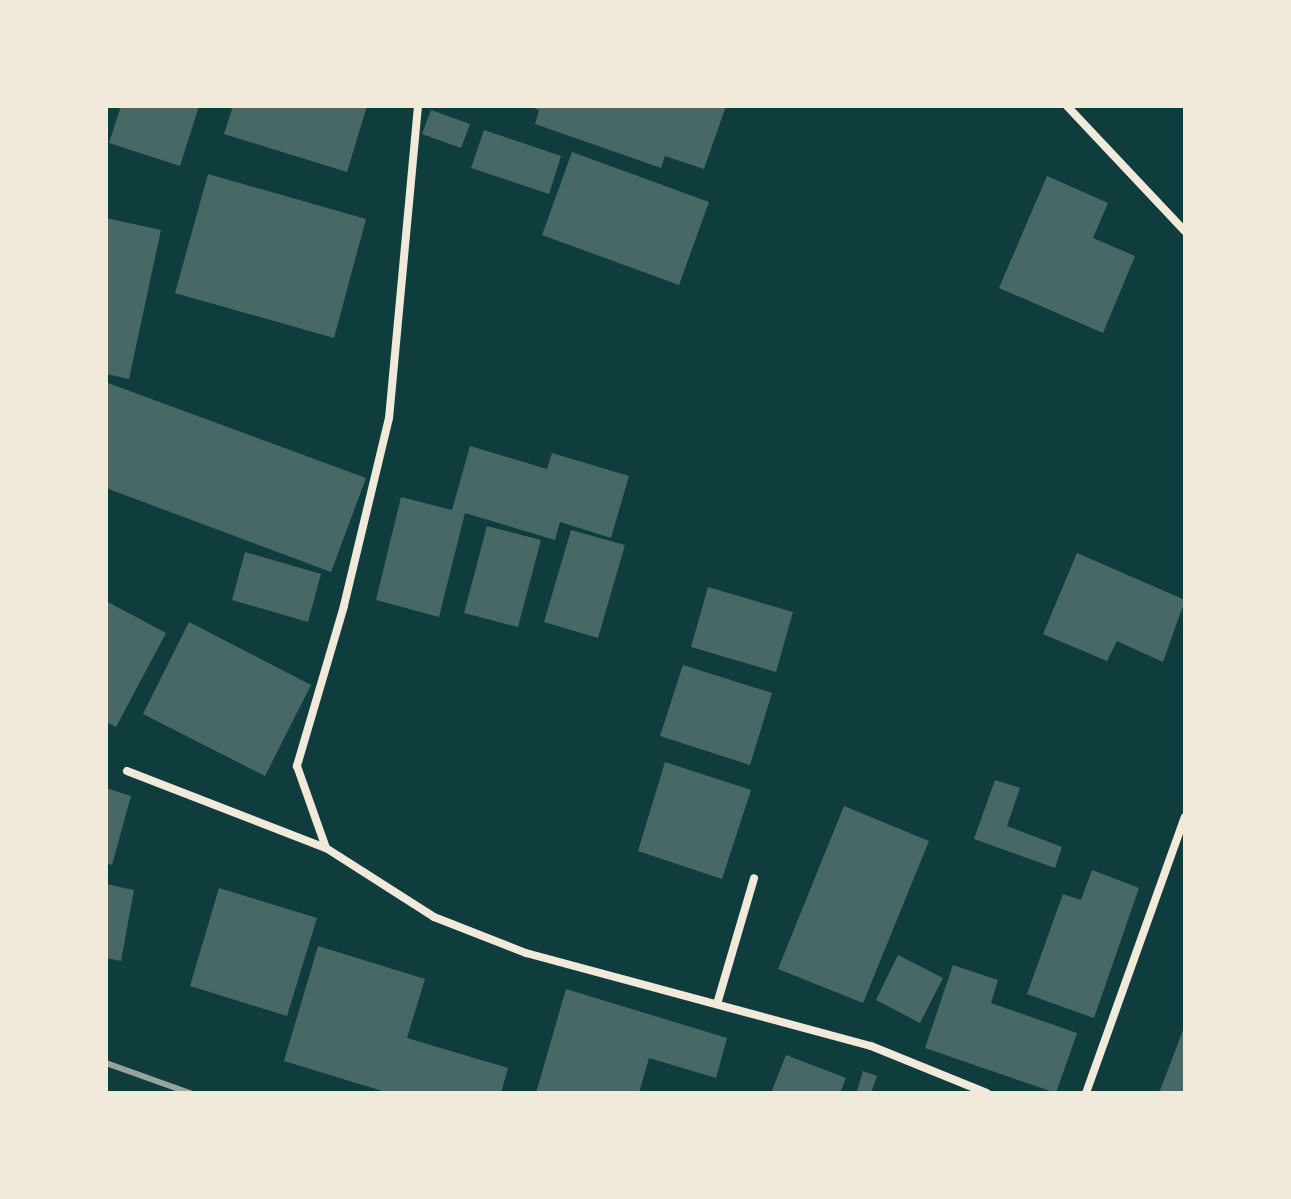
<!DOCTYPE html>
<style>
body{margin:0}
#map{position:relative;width:1291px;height:1199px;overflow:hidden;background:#0f3d3e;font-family:"Open Sans",sans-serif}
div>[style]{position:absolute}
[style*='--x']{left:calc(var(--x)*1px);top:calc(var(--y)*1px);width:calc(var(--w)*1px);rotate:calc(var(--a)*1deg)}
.building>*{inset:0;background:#486865}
.minor>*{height:8px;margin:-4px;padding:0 4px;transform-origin:4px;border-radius:4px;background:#f1e9da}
.rail>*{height:6px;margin:-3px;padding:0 3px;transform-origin:3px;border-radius:3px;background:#97a49c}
span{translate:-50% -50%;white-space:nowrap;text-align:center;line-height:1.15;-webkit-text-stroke:8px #f1e9da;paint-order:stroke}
.frame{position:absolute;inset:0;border:108px solid #f1e9da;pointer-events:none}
</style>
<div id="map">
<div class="building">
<i style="clip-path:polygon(121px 106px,199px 106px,180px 166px,109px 143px)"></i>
<i style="clip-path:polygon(233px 106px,367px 106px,347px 172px,224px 134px)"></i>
<i style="clip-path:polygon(529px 106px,726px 106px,704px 169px,665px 156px,661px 168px,535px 124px,539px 110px)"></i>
<i style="clip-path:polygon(431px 110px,470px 124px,461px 148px,422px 134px)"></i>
<i style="clip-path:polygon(484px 130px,561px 156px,549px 194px,471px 168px)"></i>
<i style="clip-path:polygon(572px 152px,709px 202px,679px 285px,542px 235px)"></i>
<i style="clip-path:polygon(208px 174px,366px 219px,334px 338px,175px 293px)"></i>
<i style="clip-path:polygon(1047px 176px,1108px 203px,1093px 238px,1135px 256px,1103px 333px,999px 288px)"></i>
<i style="clip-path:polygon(106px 218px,161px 230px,129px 379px,106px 374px)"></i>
<i style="clip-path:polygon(108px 383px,366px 478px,331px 572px,106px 488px)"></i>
<i style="clip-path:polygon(470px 446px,547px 469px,552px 453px,629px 476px,611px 538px,560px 522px,555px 540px,465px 513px,439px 617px,376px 600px,401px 497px,452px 510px)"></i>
<i style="clip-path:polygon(487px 526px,541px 540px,518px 627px,464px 613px)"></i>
<i style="clip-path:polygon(571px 530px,625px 545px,598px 638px,544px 622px)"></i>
<i style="clip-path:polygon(245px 552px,321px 574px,308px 622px,232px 600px)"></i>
<i style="clip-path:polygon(1077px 553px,1185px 600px,1163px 662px,1117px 641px,1107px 661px,1043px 634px)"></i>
<i style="clip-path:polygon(708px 587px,793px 612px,776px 672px,691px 647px)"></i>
<i style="clip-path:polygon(106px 601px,166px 633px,116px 727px,106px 722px)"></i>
<i style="clip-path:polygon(189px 622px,311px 685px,265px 776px,143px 714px)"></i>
<i style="clip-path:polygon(683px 665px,772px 693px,750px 765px,660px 736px)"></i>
<i style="clip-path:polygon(665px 762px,751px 790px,722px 879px,638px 851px)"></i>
<i style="clip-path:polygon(995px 780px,1020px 788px,1007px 826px,1062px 847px,1055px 868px,974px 839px)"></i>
<i style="clip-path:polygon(106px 788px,131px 796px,112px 865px,106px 863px)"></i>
<i style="clip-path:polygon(844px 806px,929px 841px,863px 1003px,778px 969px)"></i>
<i style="clip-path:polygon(1092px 870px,1139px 888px,1094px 1018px,1027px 994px,1063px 894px,1081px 900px)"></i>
<i style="clip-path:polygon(106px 884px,134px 890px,121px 961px,106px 958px)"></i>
<i style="clip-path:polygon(219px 888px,317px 918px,287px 1016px,190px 986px)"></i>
<i style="clip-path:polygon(318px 946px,425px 979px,407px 1038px,508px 1068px,501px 1093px,389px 1093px,284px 1061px)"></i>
<i style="clip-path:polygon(898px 955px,943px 978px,920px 1023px,876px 1000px)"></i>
<i style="clip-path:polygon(953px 965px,998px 980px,991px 1003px,1077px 1033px,1056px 1093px,925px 1048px)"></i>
<i style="clip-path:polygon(566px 989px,727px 1038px,716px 1078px,649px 1058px,639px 1093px,536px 1093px)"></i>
<i style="clip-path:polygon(1185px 1025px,1185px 1093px,1159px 1093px)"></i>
<i style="clip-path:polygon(786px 1055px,846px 1078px,840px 1093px,771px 1093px)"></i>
<i style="clip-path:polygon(863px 1071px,877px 1076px,871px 1093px,857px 1091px)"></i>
</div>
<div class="minor">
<i style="--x:418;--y:106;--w:313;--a:95.3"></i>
<i style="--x:389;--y:418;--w:193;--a:103.5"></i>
<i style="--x:344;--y:606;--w:167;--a:106.4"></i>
<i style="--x:297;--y:766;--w:87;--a:70.5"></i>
<i style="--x:326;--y:848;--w:128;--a:32.6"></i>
<i style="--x:434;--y:917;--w:99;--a:21.4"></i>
<i style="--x:526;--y:953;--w:357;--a:15.1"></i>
<i style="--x:871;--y:1046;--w:125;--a:22.1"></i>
<i style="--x:1067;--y:106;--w:172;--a:46.7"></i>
<i style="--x:127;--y:771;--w:213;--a:21.2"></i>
<i style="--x:717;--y:1004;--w:131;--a:-73.6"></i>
<i style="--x:1086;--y:1093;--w:293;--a:-70.3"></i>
</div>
<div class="rail">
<i style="--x:106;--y:1063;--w:89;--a:19.7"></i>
</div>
<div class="frame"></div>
</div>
